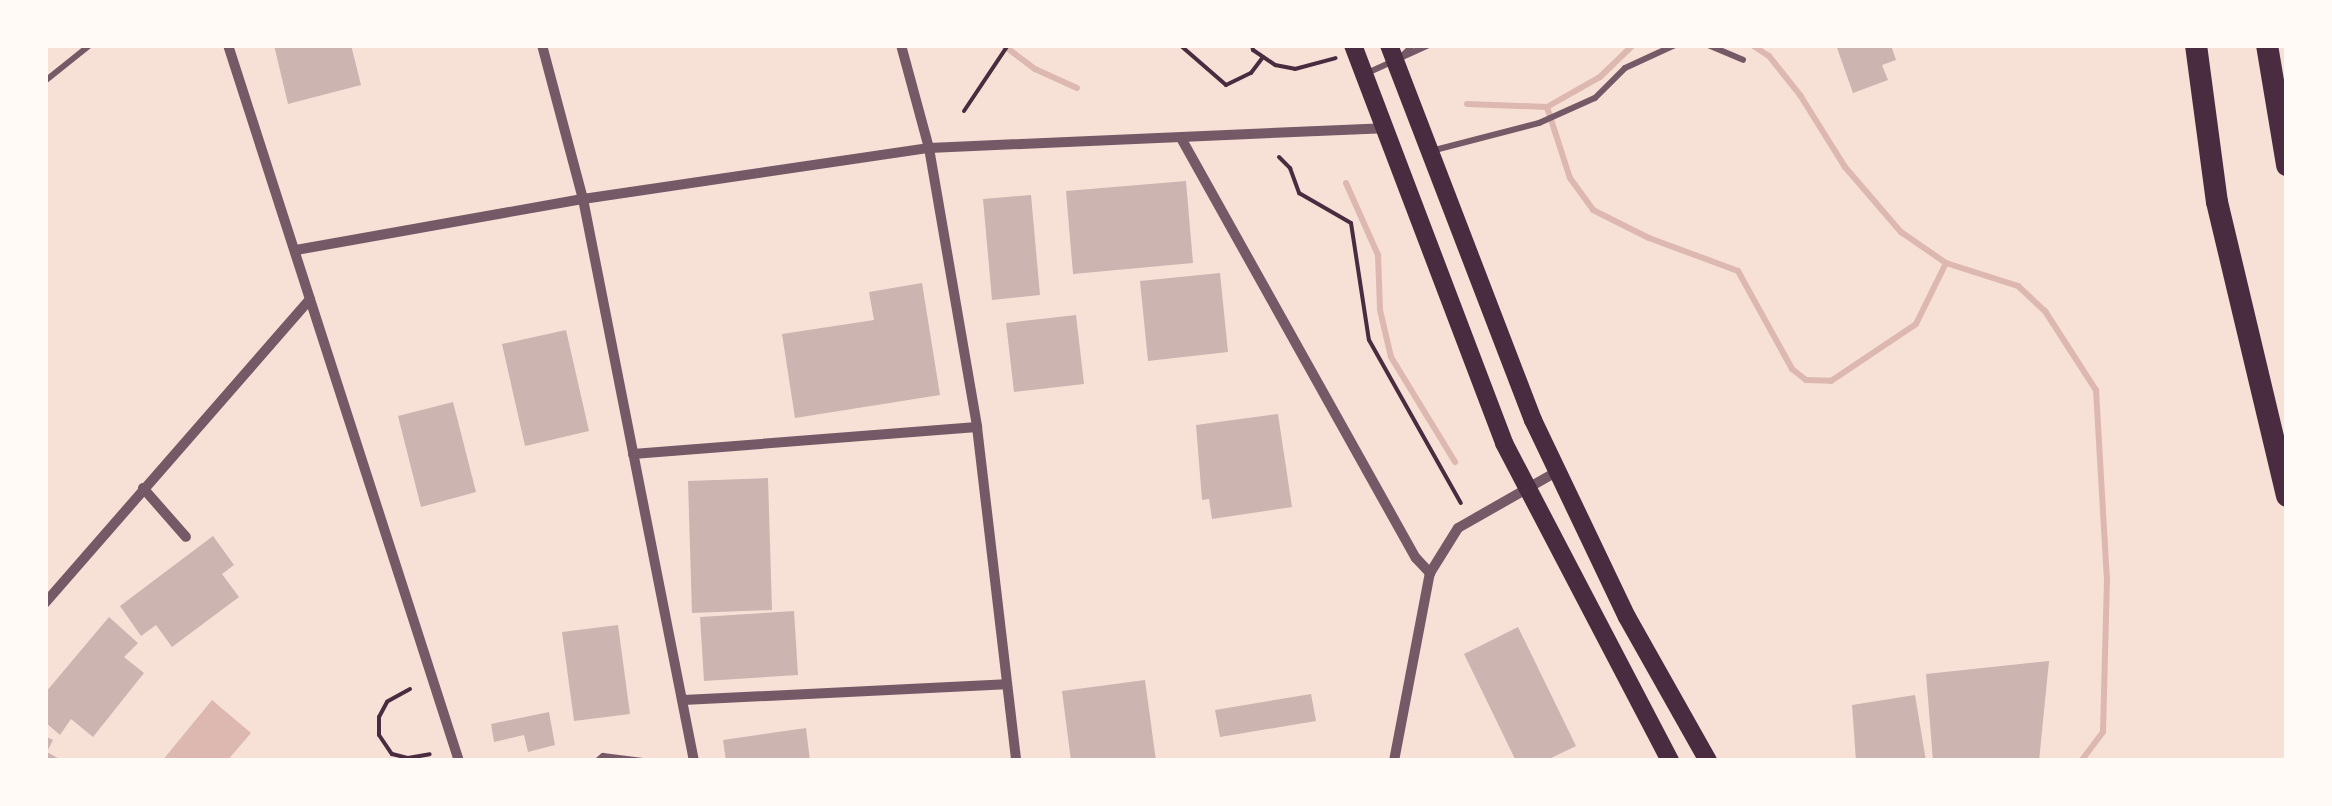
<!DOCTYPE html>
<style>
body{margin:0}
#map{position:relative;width:2332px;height:806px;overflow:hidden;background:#f7e1d7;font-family:"Alegreya Sans",sans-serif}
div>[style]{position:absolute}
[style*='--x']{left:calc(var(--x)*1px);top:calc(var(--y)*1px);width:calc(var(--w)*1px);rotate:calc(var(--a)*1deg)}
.water>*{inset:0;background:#dcb8b0}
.stream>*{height:6px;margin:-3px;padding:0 3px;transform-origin:3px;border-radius:3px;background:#dcb8b0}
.building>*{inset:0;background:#ccb4b1}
.path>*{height:4px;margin:-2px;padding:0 2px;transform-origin:2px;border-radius:2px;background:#4a2c40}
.service>*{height:6px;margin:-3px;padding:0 3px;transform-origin:3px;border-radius:3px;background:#755966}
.minor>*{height:10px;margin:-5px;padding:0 5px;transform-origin:5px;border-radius:5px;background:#755966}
.secondary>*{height:18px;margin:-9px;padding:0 9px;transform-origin:9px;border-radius:9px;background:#4a2c40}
.motorway>*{height:22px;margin:-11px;padding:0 11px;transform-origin:11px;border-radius:11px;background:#4a2c40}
span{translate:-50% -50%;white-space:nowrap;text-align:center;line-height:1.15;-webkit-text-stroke:9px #fffaf5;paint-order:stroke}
.frame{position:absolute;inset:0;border:48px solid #fffaf5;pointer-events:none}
</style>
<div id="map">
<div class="water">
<i style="clip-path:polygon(212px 700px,251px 733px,227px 761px,162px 761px)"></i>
</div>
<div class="stream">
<i style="--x:1003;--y:45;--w:40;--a:37"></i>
<i style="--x:1035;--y:69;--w:46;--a:24.3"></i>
<i style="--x:1752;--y:45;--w:20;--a:33"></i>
<i style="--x:1769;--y:56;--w:50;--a:51.5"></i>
<i style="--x:1800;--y:95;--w:85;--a:58"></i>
<i style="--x:1845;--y:167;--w:86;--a:49.3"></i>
<i style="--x:1901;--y:232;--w:55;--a:34.6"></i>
<i style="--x:1946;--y:263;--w:76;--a:17.7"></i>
<i style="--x:2018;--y:286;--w:37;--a:43"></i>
<i style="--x:2045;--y:311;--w:94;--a:57.2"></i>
<i style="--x:2096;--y:390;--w:189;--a:86.7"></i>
<i style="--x:2107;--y:579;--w:153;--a:91.5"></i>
<i style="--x:2103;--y:732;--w:36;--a:127"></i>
<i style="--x:1467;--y:104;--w:80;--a:2.1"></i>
<i style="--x:1547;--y:107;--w:61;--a:-29.5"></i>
<i style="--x:1600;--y:77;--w:46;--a:-44.1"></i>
<i style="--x:1547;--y:107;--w:75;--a:72.1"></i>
<i style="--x:1570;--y:178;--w:39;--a:54"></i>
<i style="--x:1593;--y:210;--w:63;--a:26.6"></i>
<i style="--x:1649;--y:238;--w:95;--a:20.3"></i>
<i style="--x:1738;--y:271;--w:112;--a:61.1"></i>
<i style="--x:1792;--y:369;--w:18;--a:38"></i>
<i style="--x:1806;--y:380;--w:25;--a:2"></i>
<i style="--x:1831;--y:381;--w:102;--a:-33.8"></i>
<i style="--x:1916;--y:324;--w:68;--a:-63.8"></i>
<i style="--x:1346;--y:183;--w:79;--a:66"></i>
<i style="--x:1378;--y:255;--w:55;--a:87.9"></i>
<i style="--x:1380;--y:310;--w:48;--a:76.8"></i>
<i style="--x:1391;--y:357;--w:123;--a:58.6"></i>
</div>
<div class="building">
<i style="clip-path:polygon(274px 45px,351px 45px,361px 85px,288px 104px)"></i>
<i style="clip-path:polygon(1836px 45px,1891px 45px,1896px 60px,1882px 65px,1888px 80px,1853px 93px)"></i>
<i style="clip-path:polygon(1186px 181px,1193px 263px,1073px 274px,1066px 191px)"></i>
<i style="clip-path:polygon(1031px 195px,1040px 295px,992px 300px,983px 199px)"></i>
<i style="clip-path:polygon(1220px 273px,1228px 352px,1148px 361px,1140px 281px)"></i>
<i style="clip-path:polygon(922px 283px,940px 395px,795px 418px,782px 334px,874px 320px,869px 292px)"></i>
<i style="clip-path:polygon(1076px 315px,1084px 384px,1014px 392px,1006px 323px)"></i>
<i style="clip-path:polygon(566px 330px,589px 431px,525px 446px,502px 344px)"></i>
<i style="clip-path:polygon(453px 402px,476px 492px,421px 507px,398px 416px)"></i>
<i style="clip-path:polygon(1278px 414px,1292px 507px,1212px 519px,1209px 499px,1202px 500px,1196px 425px)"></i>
<i style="clip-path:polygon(768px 478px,772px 610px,692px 613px,688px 481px)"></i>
<i style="clip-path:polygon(213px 536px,234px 565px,222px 574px,239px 597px,172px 647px,156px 625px,141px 636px,120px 606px)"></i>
<i style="clip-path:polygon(794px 611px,798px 675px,704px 681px,700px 617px)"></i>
<i style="clip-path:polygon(109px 617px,138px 643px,124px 657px,144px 673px,93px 737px,71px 719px,60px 735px,45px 722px,45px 693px)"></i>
<i style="clip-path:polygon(618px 625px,630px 714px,574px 721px,562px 632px)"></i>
<i style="clip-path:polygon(1518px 627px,1576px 746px,1545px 761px,1516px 761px,1464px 654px)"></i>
<i style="clip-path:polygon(2049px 661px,2039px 761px,1933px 761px,1926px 674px)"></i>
<i style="clip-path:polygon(1145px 680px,1156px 761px,1071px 761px,1062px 691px)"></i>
<i style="clip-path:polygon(1311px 694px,1316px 721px,1220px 737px,1215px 710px)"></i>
<i style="clip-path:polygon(1915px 695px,1926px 761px,1856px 761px,1852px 705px)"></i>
<i style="clip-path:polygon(549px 712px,555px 745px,528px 752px,524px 735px,494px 742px,491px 724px)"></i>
<i style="clip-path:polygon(806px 728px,810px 761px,726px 761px,723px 740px)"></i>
<i style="clip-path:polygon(45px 736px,53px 740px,47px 752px,63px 761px,45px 761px)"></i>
</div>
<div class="path">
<i style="--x:1180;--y:45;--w:61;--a:41"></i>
<i style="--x:1226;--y:85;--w:28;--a:-26"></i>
<i style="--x:1251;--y:73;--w:20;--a:-53"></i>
<i style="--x:1252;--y:45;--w:5;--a:79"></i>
<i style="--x:1253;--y:50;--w:27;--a:34"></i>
<i style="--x:1275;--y:65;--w:20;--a:11"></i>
<i style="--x:1295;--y:69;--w:42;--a:-15"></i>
<i style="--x:964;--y:111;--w:79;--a:-56.3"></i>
<i style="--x:1279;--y:157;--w:16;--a:45"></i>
<i style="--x:1290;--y:168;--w:27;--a:70"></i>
<i style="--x:1299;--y:193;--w:60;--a:30"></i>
<i style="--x:1351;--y:223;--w:118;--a:81.3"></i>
<i style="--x:1369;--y:340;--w:187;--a:60.6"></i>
<i style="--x:410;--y:689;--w:26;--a:151"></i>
<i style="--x:387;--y:702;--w:17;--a:118"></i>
<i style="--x:379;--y:717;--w:18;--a:90"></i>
<i style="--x:379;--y:735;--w:23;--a:56"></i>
<i style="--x:392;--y:754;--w:16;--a:14"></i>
<i style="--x:408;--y:758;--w:22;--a:-10"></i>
</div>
<div class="service">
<i style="--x:1708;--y:45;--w:38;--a:23"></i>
<i style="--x:1400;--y:58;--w:18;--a:-45"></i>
<i style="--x:1365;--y:74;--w:70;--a:-24.4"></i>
<i style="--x:45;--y:81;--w:58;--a:-38.7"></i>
<i style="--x:1431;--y:151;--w:112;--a:-14.5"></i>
<i style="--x:1539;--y:123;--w:61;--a:-24.1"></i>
<i style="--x:1595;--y:98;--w:42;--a:-45"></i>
<i style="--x:1625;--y:68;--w:55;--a:-24.7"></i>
<i style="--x:597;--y:761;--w:8;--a:-40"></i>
<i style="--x:603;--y:756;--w:40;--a:7.1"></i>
</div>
<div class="minor">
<i style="--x:228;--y:45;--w:752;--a:72.12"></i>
<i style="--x:542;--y:45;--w:159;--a:75.1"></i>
<i style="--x:583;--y:199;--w:573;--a:78.83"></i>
<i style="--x:901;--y:45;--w:107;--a:74.8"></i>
<i style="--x:929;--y:148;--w:283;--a:80.2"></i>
<i style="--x:977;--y:427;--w:336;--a:83.3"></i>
<i style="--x:1181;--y:138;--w:481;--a:60.8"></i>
<i style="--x:1416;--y:558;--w:21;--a:47"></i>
<i style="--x:296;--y:250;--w:291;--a:-10.1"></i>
<i style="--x:583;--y:199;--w:350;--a:-8.4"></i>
<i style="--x:929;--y:148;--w:455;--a:-2.5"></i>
<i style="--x:633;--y:454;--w:345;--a:-4.5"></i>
<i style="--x:143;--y:488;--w:65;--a:48.7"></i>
<i style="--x:45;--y:603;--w:403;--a:-48.9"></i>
<i style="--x:683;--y:700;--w:323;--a:-2.8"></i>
<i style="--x:1394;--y:761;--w:191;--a:-79.2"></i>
<i style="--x:1430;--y:573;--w:53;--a:-58.1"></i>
<i style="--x:1458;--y:528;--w:115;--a:-29.7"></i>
</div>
<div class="secondary">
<i style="--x:1353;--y:45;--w:426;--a:69.2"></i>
<i style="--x:1504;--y:443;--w:359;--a:62.4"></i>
<i style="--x:1389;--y:45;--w:402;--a:69"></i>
<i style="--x:1533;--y:420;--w:218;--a:64.5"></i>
<i style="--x:1627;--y:617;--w:165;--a:60.6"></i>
</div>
<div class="motorway">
<i style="--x:2196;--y:45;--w:158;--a:82.4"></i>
<i style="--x:2217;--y:202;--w:302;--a:76.6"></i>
<i style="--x:2267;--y:45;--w:122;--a:80.5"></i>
</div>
<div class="frame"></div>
</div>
